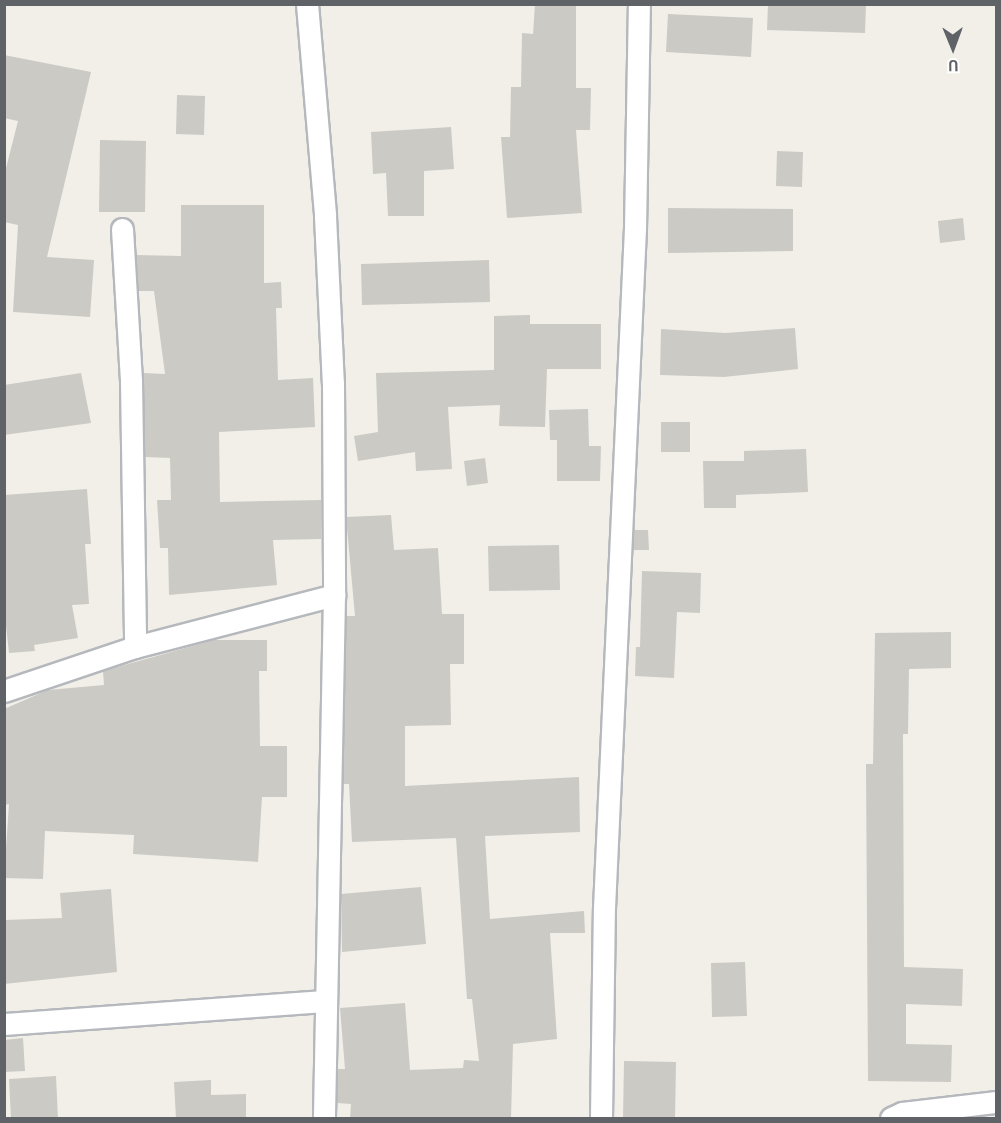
<!DOCTYPE html>
<style>
body{margin:0}
#map{position:relative;width:1001px;height:1123px;overflow:hidden;background:#f1efe8;font-family:"PT Sans",sans-serif}
div>[style]{position:absolute}
[style*='--x']{left:calc(var(--x)*1px);top:calc(var(--y)*1px);width:calc(var(--w)*1px);rotate:calc(var(--a)*1deg)}
.building>*{inset:0;background:#cccac5}
.roads{filter:drop-shadow(2px 0 #b5b8bc) drop-shadow(-2px 0 #b5b8bc) drop-shadow(0 2px #b5b8bc) drop-shadow(0 -2px #b5b8bc)}
.street>*{height:21px;margin:-10.5px;padding:0 10.5px;transform-origin:10.5px;border-radius:10.5px;background:#fff}
span{translate:-50% -50%;white-space:nowrap;text-align:center;line-height:1.15;-webkit-text-stroke:4.5px #fff;paint-order:stroke}
.frame{position:absolute;inset:0;border:6px solid #5f6368;pointer-events:none}
.north{position:absolute;left:923px;top:18px;width:60px;height:60px;-webkit-text-stroke:4px #fff;paint-order:stroke;rotate:179deg;font-size:16px;font-weight:700;line-height:24px;text-align:center;color:#5f6368}
.north::after{content:'';display:block;margin:auto;width:21px;height:27px;background:#5f6368;clip-path:polygon(50% 0,100% 100%,50% 72%,0 100%)}
</style>
<div id="map">
<div class="building">
<i style="clip-path:polygon(535px 4px,576px 4px,576px 88px,591px 88px,590px 130px,576px 130px,582px 213px,507px 218px,501px 137px,510px 137px,511px 87px,521px 87px,522px 33px,533px 34px)"></i>
<i style="clip-path:polygon(768px 4px,866px 4px,865px 33px,767px 30px)"></i>
<i style="clip-path:polygon(668px 14px,753px 18px,751px 57px,666px 52px)"></i>
<i style="clip-path:polygon(4px 55px,91px 72px,47px 257px,94px 260px,90px 317px,13px 312px,18px 225px,4px 222px,4px 176px,18px 121px,4px 118px)"></i>
<i style="clip-path:polygon(177px 95px,205px 96px,204px 135px,176px 134px)"></i>
<i style="clip-path:polygon(451px 127px,454px 169px,424px 171px,424px 216px,388px 216px,386px 173px,373px 174px,371px 132px)"></i>
<i style="clip-path:polygon(100px 140px,146px 141px,145px 212px,99px 212px)"></i>
<i style="clip-path:polygon(777px 151px,803px 152px,802px 187px,776px 186px)"></i>
<i style="clip-path:polygon(181px 205px,264px 205px,264px 283px,281px 282px,282px 308px,276px 308px,278px 380px,313px 378px,315px 427px,219px 432px,220px 502px,321px 500px,321px 539px,273px 540px,277px 585px,169px 595px,168px 548px,160px 548px,157px 500px,171px 500px,170px 458px,145px 457px,143px 373px,165px 374px,154px 291px,138px 291px,136px 255px,181px 256px)"></i>
<i style="clip-path:polygon(668px 208px,793px 209px,793px 251px,668px 253px)"></i>
<i style="clip-path:polygon(963px 218px,965px 240px,940px 243px,938px 221px)"></i>
<i style="clip-path:polygon(489px 260px,490px 302px,362px 305px,361px 264px)"></i>
<i style="clip-path:polygon(530px 315px,530px 324px,601px 324px,601px 369px,547px 369px,545px 427px,499px 426px,500px 405px,448px 407px,452px 469px,416px 471px,415px 452px,358px 461px,354px 436px,378px 432px,376px 373px,494px 370px,494px 316px)"></i>
<i style="clip-path:polygon(795px 328px,798px 369px,724px 377px,660px 375px,661px 329px,725px 333px)"></i>
<i style="clip-path:polygon(81px 373px,91px 423px,4px 435px,4px 385px)"></i>
<i style="clip-path:polygon(588px 409px,589px 446px,601px 446px,600px 481px,557px 481px,557px 440px,550px 440px,549px 410px)"></i>
<i style="clip-path:polygon(661px 422px,690px 422px,690px 452px,661px 452px)"></i>
<i style="clip-path:polygon(806px 449px,808px 492px,736px 495px,736px 508px,704px 508px,703px 461px,744px 461px,744px 451px)"></i>
<i style="clip-path:polygon(485px 458px,488px 483px,467px 486px,464px 461px)"></i>
<i style="clip-path:polygon(87px 489px,91px 544px,85px 544px,89px 604px,72px 605px,78px 638px,34px 645px,35px 651px,9px 653px,4px 608px,4px 495px)"></i>
<i style="clip-path:polygon(391px 515px,394px 550px,438px 548px,442px 614px,464px 614px,464px 664px,450px 664px,451px 725px,405px 726px,405px 786px,579px 777px,580px 832px,485px 836px,490px 919px,584px 911px,585px 933px,550px 933px,557px 1039px,513px 1044px,511px 1119px,350px 1119px,351px 1104px,337px 1103px,338px 1069px,345px 1069px,340px 1008px,405px 1003px,410px 1070px,463px 1068px,464px 1060px,479px 1061px,472px 999px,467px 999px,456px 838px,352px 842px,349px 784px,343px 784px,346px 616px,355px 616px,346px 517px)"></i>
<i style="clip-path:polygon(634px 530px,648px 530px,649px 550px,633px 550px)"></i>
<i style="clip-path:polygon(559px 545px,560px 590px,489px 591px,488px 546px)"></i>
<i style="clip-path:polygon(642px 571px,701px 573px,700px 613px,677px 612px,674px 678px,635px 676px,636px 647px,640px 647px)"></i>
<i style="clip-path:polygon(951px 632px,951px 668px,909px 669px,908px 734px,903px 734px,904px 967px,963px 969px,962px 1006px,906px 1004px,906px 1044px,952px 1045px,951px 1082px,868px 1081px,866px 764px,873px 764px,875px 633px)"></i>
<i style="clip-path:polygon(214px 640px,267px 640px,267px 671px,259px 671px,260px 746px,287px 746px,287px 797px,262px 797px,258px 862px,133px 854px,134px 835px,45px 831px,43px 879px,4px 878px,9px 804px,4px 805px,4px 709px,48px 690px,104px 685px,103px 671px)"></i>
<i style="clip-path:polygon(421px 887px,426px 944px,342px 952px,341px 894px)"></i>
<i style="clip-path:polygon(111px 889px,117px 972px,4px 984px,4px 920px,62px 918px,60px 893px)"></i>
<i style="clip-path:polygon(745px 962px,747px 1016px,712px 1017px,711px 963px)"></i>
<i style="clip-path:polygon(23px 1038px,25px 1071px,4px 1072px,4px 1040px)"></i>
<i style="clip-path:polygon(624px 1061px,676px 1062px,675px 1119px,623px 1119px)"></i>
<i style="clip-path:polygon(56px 1076px,58px 1119px,11px 1119px,9px 1079px)"></i>
<i style="clip-path:polygon(211px 1080px,211px 1095px,246px 1094px,246px 1119px,176px 1119px,174px 1082px)"></i>
</div>
<div class="roads">
<div class="street">
<i style="--x:307;--y:4;--w:213;--a:85.1"></i>
<i style="--x:325;--y:216;--w:167;--a:87.3"></i>
<i style="--x:333;--y:383;--w:212;--a:89.7"></i>
<i style="--x:334;--y:595;--w:523;--a:91.1"></i>
<i style="--x:122;--y:229;--w:152;--a:86.6"></i>
<i style="--x:131;--y:381;--w:266;--a:89.1"></i>
<i style="--x:4;--y:691;--w:138;--a:-18.6"></i>
<i style="--x:135;--y:647;--w:206;--a:-14.6"></i>
<i style="--x:4;--y:1024;--w:321;--a:-4.1"></i>
<i style="--x:601;--y:1118;--w:210;--a:-89.2"></i>
<i style="--x:604;--y:908;--w:680;--a:-87.39"></i>
<i style="--x:635;--y:229;--w:225;--a:-89"></i>
<i style="--x:891;--y:1118;--w:12;--a:-24"></i>
<i style="--x:902;--y:1113;--w:95;--a:-6.7"></i>
</div>
</div>
<div class="frame"></div>
<div class="north">U</div>
</div>
